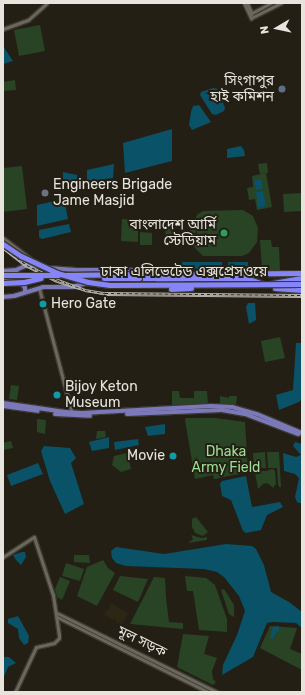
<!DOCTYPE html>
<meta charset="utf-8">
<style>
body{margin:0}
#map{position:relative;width:305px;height:695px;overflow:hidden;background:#231f15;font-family:Rubik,"Noto Sans Bengali",sans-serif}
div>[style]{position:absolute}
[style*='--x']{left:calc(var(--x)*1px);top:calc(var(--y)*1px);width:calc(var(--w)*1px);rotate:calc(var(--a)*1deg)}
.education>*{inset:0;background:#2d2615}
.green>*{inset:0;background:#284424}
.water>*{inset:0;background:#095267}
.roads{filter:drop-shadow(1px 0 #3c3932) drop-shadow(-1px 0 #3c3932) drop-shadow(0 1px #3c3932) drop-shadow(0 -1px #3c3932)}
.minor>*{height:3px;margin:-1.5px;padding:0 1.5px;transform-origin:1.5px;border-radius:1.5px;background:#6b675b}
.major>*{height:4px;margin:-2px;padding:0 2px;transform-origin:2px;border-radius:2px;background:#7b79b9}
.highway>*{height:5px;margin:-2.5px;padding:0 2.5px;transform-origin:2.5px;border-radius:2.5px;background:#8585f7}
.tram>*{height:1px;margin:-0.5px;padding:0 0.5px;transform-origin:0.5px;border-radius:0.5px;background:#b5b3aa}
.rail>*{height:2.5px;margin-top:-1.25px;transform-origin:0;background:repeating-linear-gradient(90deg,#231f15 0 3px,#b5b3aa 0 6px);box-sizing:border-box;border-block:1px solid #b5b3aa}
.bridges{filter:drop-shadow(1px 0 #3c3932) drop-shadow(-1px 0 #3c3932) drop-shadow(0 1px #3c3932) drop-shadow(0 -1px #3c3932)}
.highway-bridge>*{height:5px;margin:-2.5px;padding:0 2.5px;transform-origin:2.5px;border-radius:2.5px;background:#8585f7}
.dots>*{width:11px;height:11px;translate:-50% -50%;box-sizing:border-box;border:2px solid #231f15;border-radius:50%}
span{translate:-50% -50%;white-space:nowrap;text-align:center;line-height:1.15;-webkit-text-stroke:4px #231f15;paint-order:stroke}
.poi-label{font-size:14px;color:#e6e4dc}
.right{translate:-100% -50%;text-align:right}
.left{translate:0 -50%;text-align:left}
.street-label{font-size:14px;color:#e6e4dc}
.park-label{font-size:14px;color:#9dde93}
.frame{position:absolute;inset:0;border:4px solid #e6e4dc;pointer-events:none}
.north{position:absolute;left:257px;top:8px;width:40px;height:40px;-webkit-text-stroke:3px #231f15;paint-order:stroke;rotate:261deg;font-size:11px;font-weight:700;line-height:16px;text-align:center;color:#e6e4dc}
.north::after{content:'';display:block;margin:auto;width:14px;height:18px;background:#e6e4dc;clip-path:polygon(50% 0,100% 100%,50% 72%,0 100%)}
</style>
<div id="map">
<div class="education">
<i style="clip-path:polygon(110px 603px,128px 613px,122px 625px,117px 622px,117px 625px,114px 618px,112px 621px,111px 618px,106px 619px,110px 617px,104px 615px,107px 610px,109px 610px)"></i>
</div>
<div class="green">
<i style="clip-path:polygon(40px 25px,45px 51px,19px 56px,14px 30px)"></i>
<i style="clip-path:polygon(15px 80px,16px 90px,3px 91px,3px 82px)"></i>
<i style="clip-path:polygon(267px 163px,268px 173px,266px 173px,272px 207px,257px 210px,255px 199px,249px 200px,247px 188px,253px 187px,252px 176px,266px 173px,260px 174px,258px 164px)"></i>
<i style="clip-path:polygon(22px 166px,27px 209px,3px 212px,3px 168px)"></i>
<i style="clip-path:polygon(302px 193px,302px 211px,284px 212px,283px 194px)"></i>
<i style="clip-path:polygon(243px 210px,253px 216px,258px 228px,257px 242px,249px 253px,242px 256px,203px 256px,196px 249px,191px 241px,190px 232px,192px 223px,198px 214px,203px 211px)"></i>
<i style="clip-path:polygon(166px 218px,174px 218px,173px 241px,165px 241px)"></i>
<i style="clip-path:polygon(122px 219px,138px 220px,138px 242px,121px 241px)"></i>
<i style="clip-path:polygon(140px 232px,152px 233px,152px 245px,140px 245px)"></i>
<i style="clip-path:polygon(260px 240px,271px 240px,272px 247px,279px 247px,280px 270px,262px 270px)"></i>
<i style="clip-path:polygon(280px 337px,285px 358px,265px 362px,261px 341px)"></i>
<i style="clip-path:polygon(11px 385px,19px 386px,17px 400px,9px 399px)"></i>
<i style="clip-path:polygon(172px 391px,179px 391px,180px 398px,194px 398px,194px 391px,207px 391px,208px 404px,172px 405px)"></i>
<i style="clip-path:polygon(220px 396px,229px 398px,229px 396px,237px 396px,236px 405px,220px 404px)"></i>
<i style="clip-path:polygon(186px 418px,216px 418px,245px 422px,248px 472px,214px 479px,213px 475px,195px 479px,185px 420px)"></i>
<i style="clip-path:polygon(37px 419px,46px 420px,45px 434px,37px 432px)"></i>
<i style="clip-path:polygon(97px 431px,105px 431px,106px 437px,96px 439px)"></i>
<i style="clip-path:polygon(11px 441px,13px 448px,3px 450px,3px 443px)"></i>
<i style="clip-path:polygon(265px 452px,266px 468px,254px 468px,253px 453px)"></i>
<i style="clip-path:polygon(267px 452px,279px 452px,281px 487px,279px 487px,278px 484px,277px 468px,268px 468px)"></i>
<i style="clip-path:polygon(127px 453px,131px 469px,121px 472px,112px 465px,114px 456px)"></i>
<i style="clip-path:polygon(273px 469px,275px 471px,276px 485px,274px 485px,274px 488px,267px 483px,263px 484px,258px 489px,255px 473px,257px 471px,268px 471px,268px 470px)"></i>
<i style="clip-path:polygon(196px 517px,208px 532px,203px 536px,195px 533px,193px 528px,192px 529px,192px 519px)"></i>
<i style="clip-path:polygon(191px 535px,201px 538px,207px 537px,207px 540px,188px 543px,193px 539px)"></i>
<i style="clip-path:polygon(74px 555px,89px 555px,90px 563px,74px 562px)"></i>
<i style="clip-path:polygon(103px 560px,108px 568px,115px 573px,97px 606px,77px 596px,87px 567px)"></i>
<i style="clip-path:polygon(66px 563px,84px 569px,80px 581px,62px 576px)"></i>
<i style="clip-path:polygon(120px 576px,148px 579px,138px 602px,113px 590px)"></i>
<i style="clip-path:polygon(185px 576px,206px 578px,215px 585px,227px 619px,227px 632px,199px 630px,193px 591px,187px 591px)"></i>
<i style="clip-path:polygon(60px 577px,70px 581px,62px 600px,57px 597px,55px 589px)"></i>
<i style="clip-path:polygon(154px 577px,165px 578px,166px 598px,169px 622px,183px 623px,183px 629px,130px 624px)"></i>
<i style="clip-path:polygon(224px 589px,234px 605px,234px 617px,229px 614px,221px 590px)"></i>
<i style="clip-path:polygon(270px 626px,297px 628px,290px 649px,302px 654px,302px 670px,260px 648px)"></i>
<i style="clip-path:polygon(183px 634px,209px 636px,204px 654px,217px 658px,212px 671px,213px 679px,216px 682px,213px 685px,177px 667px)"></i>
</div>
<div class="water">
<i style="clip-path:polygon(3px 46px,13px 61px,3px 64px)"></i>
<i style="clip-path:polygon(213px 88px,218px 89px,225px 108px,224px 111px,216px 115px,212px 114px,200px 95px,201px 92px)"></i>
<i style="clip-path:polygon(199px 105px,211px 122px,192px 130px,189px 125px,191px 112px,193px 106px)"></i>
<i style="clip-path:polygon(172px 129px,172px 161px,125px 173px,123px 143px)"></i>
<i style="clip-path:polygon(241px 146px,244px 150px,245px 156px,227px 158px,227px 149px)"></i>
<i style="clip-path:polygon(114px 164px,113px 178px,87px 181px,87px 170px)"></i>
<i style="clip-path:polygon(63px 172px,77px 175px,77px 183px,67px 185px,63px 183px)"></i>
<i style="clip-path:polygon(261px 179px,263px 189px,256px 190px,254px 180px)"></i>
<i style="clip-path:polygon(263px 191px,266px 206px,258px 208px,256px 192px)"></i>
<i style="clip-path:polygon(64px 199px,68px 219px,37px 226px,37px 205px)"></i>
<i style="clip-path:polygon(69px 224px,71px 232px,42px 239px,39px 237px,39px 230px)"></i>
<i style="clip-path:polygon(182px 262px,222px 262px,222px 269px,183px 270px)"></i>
<i style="clip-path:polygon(228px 262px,248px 262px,248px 269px,228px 269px)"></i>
<i style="clip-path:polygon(248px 303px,255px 303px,256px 318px,256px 320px,249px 324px,246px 307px)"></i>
<i style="clip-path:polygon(296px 343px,302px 343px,302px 399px,299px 402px,279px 410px,276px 395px,293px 390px)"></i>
<i style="clip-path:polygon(165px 424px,165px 434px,148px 436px,145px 427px)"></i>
<i style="clip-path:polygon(109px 437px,109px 448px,92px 451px,89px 442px)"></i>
<i style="clip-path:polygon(138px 439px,139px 445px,115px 450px,114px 442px)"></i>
<i style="clip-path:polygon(295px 442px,302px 444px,302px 503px,299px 503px,297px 502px,295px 497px,299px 478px,295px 474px,284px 471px,283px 453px,296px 457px,301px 455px,293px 446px)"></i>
<i style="clip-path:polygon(44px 446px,70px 448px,76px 458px,71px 463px,84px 504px,65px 514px,50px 481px,41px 451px)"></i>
<i style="clip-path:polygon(38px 463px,43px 474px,11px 486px,7px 475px)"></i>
<i style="clip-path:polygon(246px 476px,252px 507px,280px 502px,283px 507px,267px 515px,261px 530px,246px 533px,243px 531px,231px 500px,222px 496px,220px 484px,222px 481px)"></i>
<i style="clip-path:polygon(226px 544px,252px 546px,256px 549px,264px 565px,271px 592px,289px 602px,302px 612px,302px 628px,296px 623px,273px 622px,267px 623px,253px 657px,222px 675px,223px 665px,237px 635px,245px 611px,239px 596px,224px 577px,217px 572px,204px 569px,126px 566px,116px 563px,112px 558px,111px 551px,116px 547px,164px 554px)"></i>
<i style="clip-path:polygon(22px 552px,25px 552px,26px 557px,21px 565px,16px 560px,13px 555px)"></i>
<i style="clip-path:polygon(18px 616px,29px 636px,28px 643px,24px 645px,19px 638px,18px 629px,8px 623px,8px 619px)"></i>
<i style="clip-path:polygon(279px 626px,279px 632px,277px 631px,273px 639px,270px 638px,273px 627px)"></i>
<i style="clip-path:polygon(3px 657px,9px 657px,16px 663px,8px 667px,3px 679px)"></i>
</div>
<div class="roads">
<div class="minor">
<i style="--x:244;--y:3;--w:17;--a:65"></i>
<i style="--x:251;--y:18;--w:34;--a:-27"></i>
<i style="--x:247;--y:3;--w:12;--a:66"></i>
<i style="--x:250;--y:14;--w:24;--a:-28"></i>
<i style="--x:3;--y:29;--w:27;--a:-20"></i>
<i style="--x:28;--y:20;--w:25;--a:-42"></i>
<i style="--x:3;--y:238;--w:34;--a:37"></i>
<i style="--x:39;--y:288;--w:130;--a:75.3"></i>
<i style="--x:3;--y:557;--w:37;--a:-33"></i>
<i style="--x:34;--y:537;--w:61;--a:71.9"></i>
<i style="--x:53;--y:595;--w:40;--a:81.5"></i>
<i style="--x:59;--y:635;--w:3;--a:90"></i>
<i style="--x:59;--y:638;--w:7;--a:135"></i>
<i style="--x:54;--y:643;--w:18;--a:167"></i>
<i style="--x:36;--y:647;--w:50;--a:115"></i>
<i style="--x:57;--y:613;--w:178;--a:26.3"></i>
<i style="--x:57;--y:617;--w:169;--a:26.4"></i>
</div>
<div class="major">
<i style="--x:48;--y:268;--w:32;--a:4"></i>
<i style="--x:80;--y:270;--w:90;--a:0"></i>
<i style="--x:170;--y:270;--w:9;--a:18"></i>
<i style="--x:3;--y:271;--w:13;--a:-4"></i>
<i style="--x:16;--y:270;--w:12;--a:-24"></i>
<i style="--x:27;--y:265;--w:12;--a:5"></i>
<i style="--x:17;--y:273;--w:7;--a:74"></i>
<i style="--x:19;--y:280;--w:10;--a:53"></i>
<i style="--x:25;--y:288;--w:4;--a:90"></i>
<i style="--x:3;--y:280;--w:11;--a:0"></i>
<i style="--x:158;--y:282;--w:25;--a:-5"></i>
<i style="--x:105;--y:284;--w:4;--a:-27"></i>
<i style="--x:109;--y:282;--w:15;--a:4"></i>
<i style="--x:3;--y:297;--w:11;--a:-5"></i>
<i style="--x:14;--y:296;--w:30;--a:-17"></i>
<i style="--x:43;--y:287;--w:28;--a:0"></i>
<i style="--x:71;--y:287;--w:17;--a:-13"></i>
<i style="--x:3;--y:403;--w:63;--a:8.3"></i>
<i style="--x:65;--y:412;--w:17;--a:3"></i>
<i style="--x:82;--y:413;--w:129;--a:-3.1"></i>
<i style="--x:211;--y:406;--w:21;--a:3"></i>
<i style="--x:232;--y:407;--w:26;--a:16"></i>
<i style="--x:257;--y:414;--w:49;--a:22.9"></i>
<i style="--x:3;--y:406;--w:35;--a:8"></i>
<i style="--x:55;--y:414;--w:35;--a:3"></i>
<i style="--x:127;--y:414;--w:95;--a:-2.4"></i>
<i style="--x:222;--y:410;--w:23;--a:10"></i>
<i style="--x:245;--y:414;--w:57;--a:20.7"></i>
</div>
<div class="highway">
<i style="--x:139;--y:274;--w:23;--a:0"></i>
<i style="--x:174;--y:274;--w:128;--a:-0.4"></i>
<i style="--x:139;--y:278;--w:106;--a:0"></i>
<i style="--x:245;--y:278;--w:19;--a:18"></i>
<i style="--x:273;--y:283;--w:29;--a:-10"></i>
<i style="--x:275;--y:288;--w:27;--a:4"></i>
</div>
</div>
<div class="tram">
<i style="--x:3;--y:249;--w:28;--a:38"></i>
<i style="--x:25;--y:266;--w:33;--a:27"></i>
<i style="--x:54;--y:281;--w:18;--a:19"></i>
<i style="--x:71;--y:287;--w:35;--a:13"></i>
<i style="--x:105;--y:295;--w:197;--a:0.6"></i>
</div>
<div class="rail">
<i style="--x:3;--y:247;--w:30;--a:37"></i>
<i style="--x:27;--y:265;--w:34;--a:26"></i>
<i style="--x:58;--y:280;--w:29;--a:20"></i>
<i style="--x:85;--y:290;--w:20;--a:9"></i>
<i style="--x:105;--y:293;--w:197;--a:0.6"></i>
</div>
<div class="bridges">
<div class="highway-bridge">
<i style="--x:3;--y:244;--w:22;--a:34"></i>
<i style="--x:21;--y:256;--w:40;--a:25"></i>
<i style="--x:57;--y:273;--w:32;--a:16"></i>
<i style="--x:88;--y:282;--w:22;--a:8"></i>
<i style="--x:110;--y:285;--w:192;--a:-0.3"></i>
<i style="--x:3;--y:275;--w:55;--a:0"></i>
<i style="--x:66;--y:275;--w:73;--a:-0.8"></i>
<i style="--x:104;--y:278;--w:35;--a:0"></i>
<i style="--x:3;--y:283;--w:21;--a:-3"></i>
<i style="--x:24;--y:282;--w:17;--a:-13"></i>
<i style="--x:171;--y:289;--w:20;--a:-3"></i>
</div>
</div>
<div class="dots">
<i style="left:282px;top:89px;background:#5c6f8a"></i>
<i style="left:45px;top:193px;background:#6b7280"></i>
<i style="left:224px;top:233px;background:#2e9e5b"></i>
<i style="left:43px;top:304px;background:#0f9aa8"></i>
<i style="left:57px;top:395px;background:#0f9aa8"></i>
<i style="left:173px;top:456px;background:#0f9aa8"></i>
</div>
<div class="poi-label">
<span class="right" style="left:274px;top:89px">সিংগাপুর<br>হাই কমিশন</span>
<span class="left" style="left:53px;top:193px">Engineers Brigade<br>Jame Masjid</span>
<span class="right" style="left:216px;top:233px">বাংলাদেশ আর্মি<br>স্টেডিয়াম</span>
<span class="left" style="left:51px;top:304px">Hero Gate</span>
<span class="left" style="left:65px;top:395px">Bijoy Keton<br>Museum</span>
<span class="right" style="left:165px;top:456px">Movie</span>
</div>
<div class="street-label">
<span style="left:184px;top:272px">ঢাকা এলিভেটেড এক্সপ্রেসওয়ে</span>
<span style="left:142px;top:642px;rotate:26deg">মূল সড়ক</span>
</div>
<div class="park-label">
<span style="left:226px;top:460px">Dhaka<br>Army Field</span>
</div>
<div class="frame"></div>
<div class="north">N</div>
</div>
